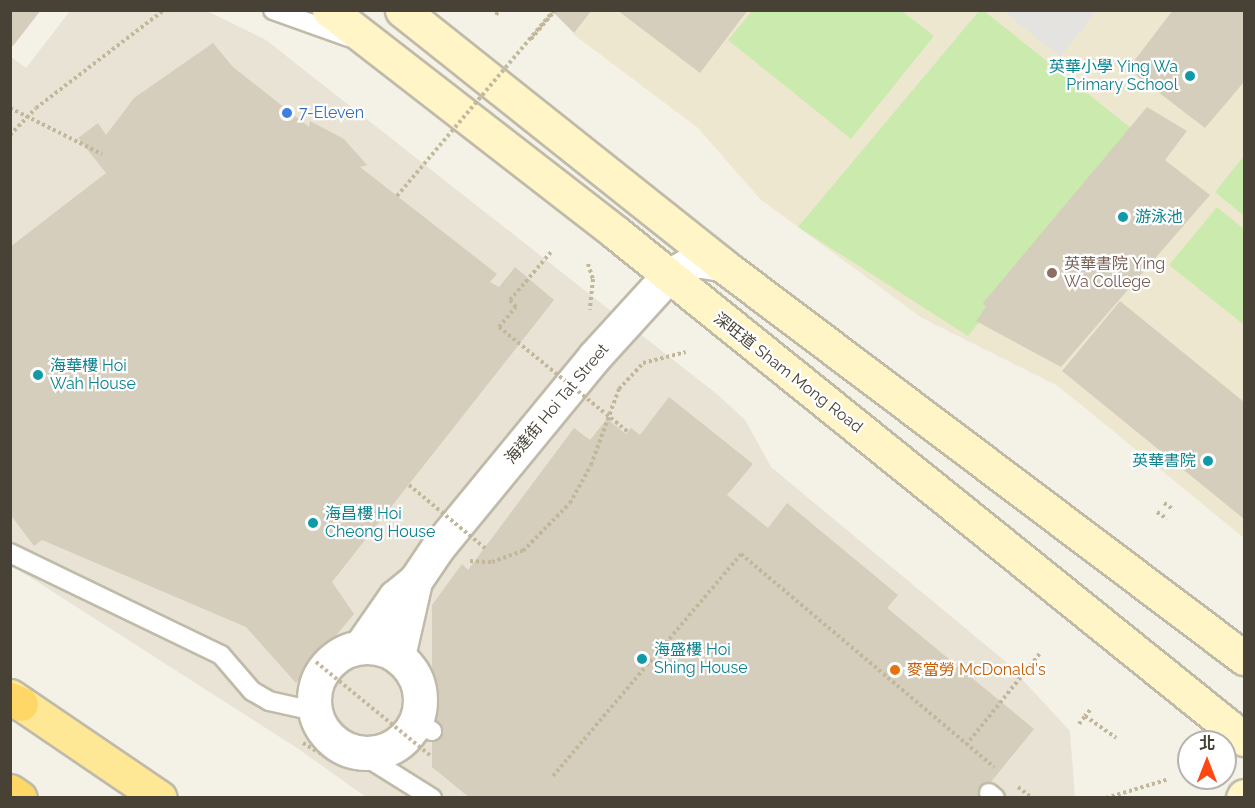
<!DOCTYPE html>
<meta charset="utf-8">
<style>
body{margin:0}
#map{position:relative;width:1255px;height:808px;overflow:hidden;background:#f4f1e7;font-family:Raleway,"Noto Sans TC",sans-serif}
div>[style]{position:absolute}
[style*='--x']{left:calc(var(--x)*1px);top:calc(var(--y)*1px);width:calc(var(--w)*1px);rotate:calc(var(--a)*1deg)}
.residential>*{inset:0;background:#e8e3d5}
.education>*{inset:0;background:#eee7d0}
.green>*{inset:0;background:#cbeaae}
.parking>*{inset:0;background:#e5e3df}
.building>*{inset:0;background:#d6cebc}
.path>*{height:4px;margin-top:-2px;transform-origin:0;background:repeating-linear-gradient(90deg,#c2b79a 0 3px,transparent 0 6px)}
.roads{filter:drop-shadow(2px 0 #c0baa9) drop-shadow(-2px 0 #c0baa9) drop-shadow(0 2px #c0baa9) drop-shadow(0 -2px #c0baa9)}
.lane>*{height:18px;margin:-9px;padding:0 9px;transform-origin:9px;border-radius:9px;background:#fff}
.street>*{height:33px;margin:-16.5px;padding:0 16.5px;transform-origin:16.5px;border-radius:16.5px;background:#fff}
.street>.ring{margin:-16.5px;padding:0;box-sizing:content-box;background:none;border:33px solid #fff;border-radius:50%}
.secondary>*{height:33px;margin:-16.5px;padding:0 16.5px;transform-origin:16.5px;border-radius:16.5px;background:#fff5c6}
.primary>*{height:33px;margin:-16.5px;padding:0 16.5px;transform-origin:16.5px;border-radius:16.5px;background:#ffe895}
.highway>*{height:33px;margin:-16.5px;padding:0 16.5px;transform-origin:16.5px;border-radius:16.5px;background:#ffd767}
.path-bridge>*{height:4px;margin-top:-2px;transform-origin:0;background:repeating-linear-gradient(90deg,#c2b79a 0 3px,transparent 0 6px)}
.dots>*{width:16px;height:16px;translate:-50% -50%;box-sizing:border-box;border:3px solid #fff;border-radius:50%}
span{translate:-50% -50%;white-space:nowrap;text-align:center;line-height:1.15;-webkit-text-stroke:4.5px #fff;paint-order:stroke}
.culture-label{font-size:16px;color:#0d838f}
.right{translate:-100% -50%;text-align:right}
.left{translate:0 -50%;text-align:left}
.shop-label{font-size:16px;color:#366cbe}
.education-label{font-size:16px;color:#785e54}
.street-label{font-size:16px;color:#484236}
.food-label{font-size:16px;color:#c56008}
.frame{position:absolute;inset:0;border:12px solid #484236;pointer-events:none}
.north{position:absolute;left:1177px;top:730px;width:60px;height:60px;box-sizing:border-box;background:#fff;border:2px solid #b6b3af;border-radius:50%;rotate:0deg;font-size:16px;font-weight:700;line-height:24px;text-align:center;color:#484236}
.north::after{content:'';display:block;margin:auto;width:21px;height:27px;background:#ff4713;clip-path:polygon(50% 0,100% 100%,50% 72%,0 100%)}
</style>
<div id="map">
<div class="residential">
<i style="clip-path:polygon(70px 11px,207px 11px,266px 40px,718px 395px,745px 420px,771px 467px,1006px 662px,1070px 731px,1075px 797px,366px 797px,297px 748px,11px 565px,10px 56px,26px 68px)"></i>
</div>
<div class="education">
<i style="clip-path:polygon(592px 10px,1244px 11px,1244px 538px,1058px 386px,922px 318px,760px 199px,698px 128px,573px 34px)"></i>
</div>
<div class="green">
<i style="clip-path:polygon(752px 11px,902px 11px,934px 36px,851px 139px,728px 40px)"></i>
<i style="clip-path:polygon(979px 11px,984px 11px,1132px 129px,968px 336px,798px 227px)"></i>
<i style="clip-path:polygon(1244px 156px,1244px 216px,1215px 192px)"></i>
<i style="clip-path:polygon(1217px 207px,1244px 229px,1244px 325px,1169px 265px)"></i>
</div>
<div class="parking">
<i style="clip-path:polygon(1003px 11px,1097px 11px,1060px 57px)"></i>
</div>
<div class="building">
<i style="clip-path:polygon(10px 10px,41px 10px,13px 46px,10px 44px)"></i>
<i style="clip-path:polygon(551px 10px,592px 10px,574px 33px)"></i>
<i style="clip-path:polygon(617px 10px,748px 10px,700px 73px)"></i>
<i style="clip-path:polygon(1173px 10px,1244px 10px,1244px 82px,1205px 128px,1128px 69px)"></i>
<i style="clip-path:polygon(213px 43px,233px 67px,309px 127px,310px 121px,344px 139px,367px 165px,360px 167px,497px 274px,490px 282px,499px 287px,515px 267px,554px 300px,332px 582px,354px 614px,296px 683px,246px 627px,42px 540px,34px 546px,10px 514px,10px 247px,106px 173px,78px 138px,98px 123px,106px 135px,134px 98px)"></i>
<i style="clip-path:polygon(1147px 107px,1187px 131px,1165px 160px,1210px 195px,1061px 367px,976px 321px,986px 307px,983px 303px)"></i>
<i style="clip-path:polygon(1120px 301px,1244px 402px,1244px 519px,1062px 371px)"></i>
<i style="clip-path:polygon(669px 397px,753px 464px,727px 495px,768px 528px,787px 503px,898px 595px,887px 608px,1034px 729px,986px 788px,992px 798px,470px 798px,432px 767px,432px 605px,462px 564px,468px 570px,574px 428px,590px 440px,607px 419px,626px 434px,631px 428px,640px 435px)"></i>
</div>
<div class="path">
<i style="--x:496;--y:15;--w:6;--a:-59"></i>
<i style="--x:531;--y:39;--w:38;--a:-50"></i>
<i style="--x:10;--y:135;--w:37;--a:-46"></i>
<i style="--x:36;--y:108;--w:161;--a:-37.4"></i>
<i style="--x:588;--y:264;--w:16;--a:72"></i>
<i style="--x:593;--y:279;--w:31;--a:96"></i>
<i style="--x:499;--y:327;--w:26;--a:-50"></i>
<i style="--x:516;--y:307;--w:9;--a:-131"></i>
<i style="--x:510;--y:300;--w:63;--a:-49.5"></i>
<i style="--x:1164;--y:503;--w:12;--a:35"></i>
<i style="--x:1157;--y:512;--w:12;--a:35"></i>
<i style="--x:470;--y:561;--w:22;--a:3"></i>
<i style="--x:492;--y:562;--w:33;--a:-20"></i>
<i style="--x:523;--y:551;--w:67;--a:-45.6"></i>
<i style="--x:570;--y:503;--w:43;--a:-61.1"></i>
<i style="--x:591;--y:465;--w:81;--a:-69.8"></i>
<i style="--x:619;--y:389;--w:35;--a:-47"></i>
<i style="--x:643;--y:363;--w:44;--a:-14.3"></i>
<i style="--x:1090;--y:710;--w:8;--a:130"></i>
<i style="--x:1085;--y:716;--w:38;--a:35"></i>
<i style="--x:1079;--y:724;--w:10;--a:-53"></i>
<i style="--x:303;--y:743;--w:37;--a:31"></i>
<i style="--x:966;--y:745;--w:119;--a:-51.1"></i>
<i style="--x:553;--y:776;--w:291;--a:-49.7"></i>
<i style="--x:741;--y:554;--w:331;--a:40.1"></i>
<i style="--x:1018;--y:787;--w:18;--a:38"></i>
<i style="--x:1106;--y:798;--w:63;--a:-16.7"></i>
</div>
<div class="roads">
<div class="lane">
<i style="--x:273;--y:10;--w:81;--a:19.6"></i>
<i style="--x:10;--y:553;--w:234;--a:25.8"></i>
<i style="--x:221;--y:655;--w:48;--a:49.3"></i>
<i style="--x:252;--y:691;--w:20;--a:30"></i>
<i style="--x:269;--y:701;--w:46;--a:12.5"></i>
<i style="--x:416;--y:721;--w:19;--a:32"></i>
<i style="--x:360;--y:753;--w:85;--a:32"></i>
<i style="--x:989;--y:793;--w:8;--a:40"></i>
</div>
<div class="street">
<i style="--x:361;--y:646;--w:60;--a:-55.2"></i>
<i style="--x:395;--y:597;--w:26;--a:-39"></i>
<i style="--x:415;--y:581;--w:41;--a:-55.9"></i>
<i style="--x:438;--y:547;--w:246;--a:-50.6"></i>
<i style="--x:594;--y:357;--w:108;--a:-47.6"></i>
<i style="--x:667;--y:277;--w:34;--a:-30"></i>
<i style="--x:696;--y:260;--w:25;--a:9"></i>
<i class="ring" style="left:314px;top:647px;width:73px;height:73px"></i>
<i style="--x:398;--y:656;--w:77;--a:-77.2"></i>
</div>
<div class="secondary">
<i style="--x:329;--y:10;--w:362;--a:37.8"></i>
<i style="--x:615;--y:232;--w:808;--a:38.87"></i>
<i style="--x:402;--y:10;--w:408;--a:38.5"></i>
<i style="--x:721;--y:264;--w:655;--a:36.99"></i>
<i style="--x:1243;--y:798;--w:2;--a:-63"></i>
</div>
<div class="primary">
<i style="--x:10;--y:696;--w:181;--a:34.2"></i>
</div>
<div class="highway">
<i style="--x:10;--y:699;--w:12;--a:24"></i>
<i style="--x:10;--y:791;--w:12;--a:35"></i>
</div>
</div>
<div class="path-bridge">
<i style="--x:10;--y:108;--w:103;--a:26.6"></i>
<i style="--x:397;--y:196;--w:243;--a:-49.8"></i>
<i style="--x:499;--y:327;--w:166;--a:39.1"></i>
<i style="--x:409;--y:485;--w:99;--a:39.7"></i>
<i style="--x:316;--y:662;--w:150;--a:39.3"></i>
</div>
<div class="dots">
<i style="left:1190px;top:76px;background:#0f9aa8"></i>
<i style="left:287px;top:113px;background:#3f7fe0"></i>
<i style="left:1123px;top:217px;background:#0f9aa8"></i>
<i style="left:1052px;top:273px;background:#8d6e63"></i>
<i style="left:38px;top:375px;background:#0f9aa8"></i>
<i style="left:1208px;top:461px;background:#0f9aa8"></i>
<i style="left:313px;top:523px;background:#0f9aa8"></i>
<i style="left:642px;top:659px;background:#0f9aa8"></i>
<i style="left:895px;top:670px;background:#e8710a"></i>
</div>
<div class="culture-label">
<span class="right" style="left:1178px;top:76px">英華小學 Ying Wa<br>Primary School</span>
<span class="left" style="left:1135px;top:217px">游泳池</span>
<span class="left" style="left:50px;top:375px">海華樓 Hoi<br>Wah House</span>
<span class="right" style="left:1196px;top:461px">英華書院</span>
<span class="left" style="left:325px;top:523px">海昌樓 Hoi<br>Cheong House</span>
<span class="left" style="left:654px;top:659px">海盛樓 Hoi<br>Shing House</span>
</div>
<div class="shop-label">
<span class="left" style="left:299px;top:113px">7-Eleven</span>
</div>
<div class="education-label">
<span class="left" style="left:1064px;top:273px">英華書院 Ying<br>Wa College</span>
</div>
<div class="street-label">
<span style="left:788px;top:373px;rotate:38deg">深旺道 Sham Mong Road</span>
<span style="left:557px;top:404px;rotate:-50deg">海達街 Hoi Tat Street</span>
</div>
<div class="food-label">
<span class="left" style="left:907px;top:670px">麥當勞 McDonald's</span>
</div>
<div class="frame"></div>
<div class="north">北</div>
</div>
